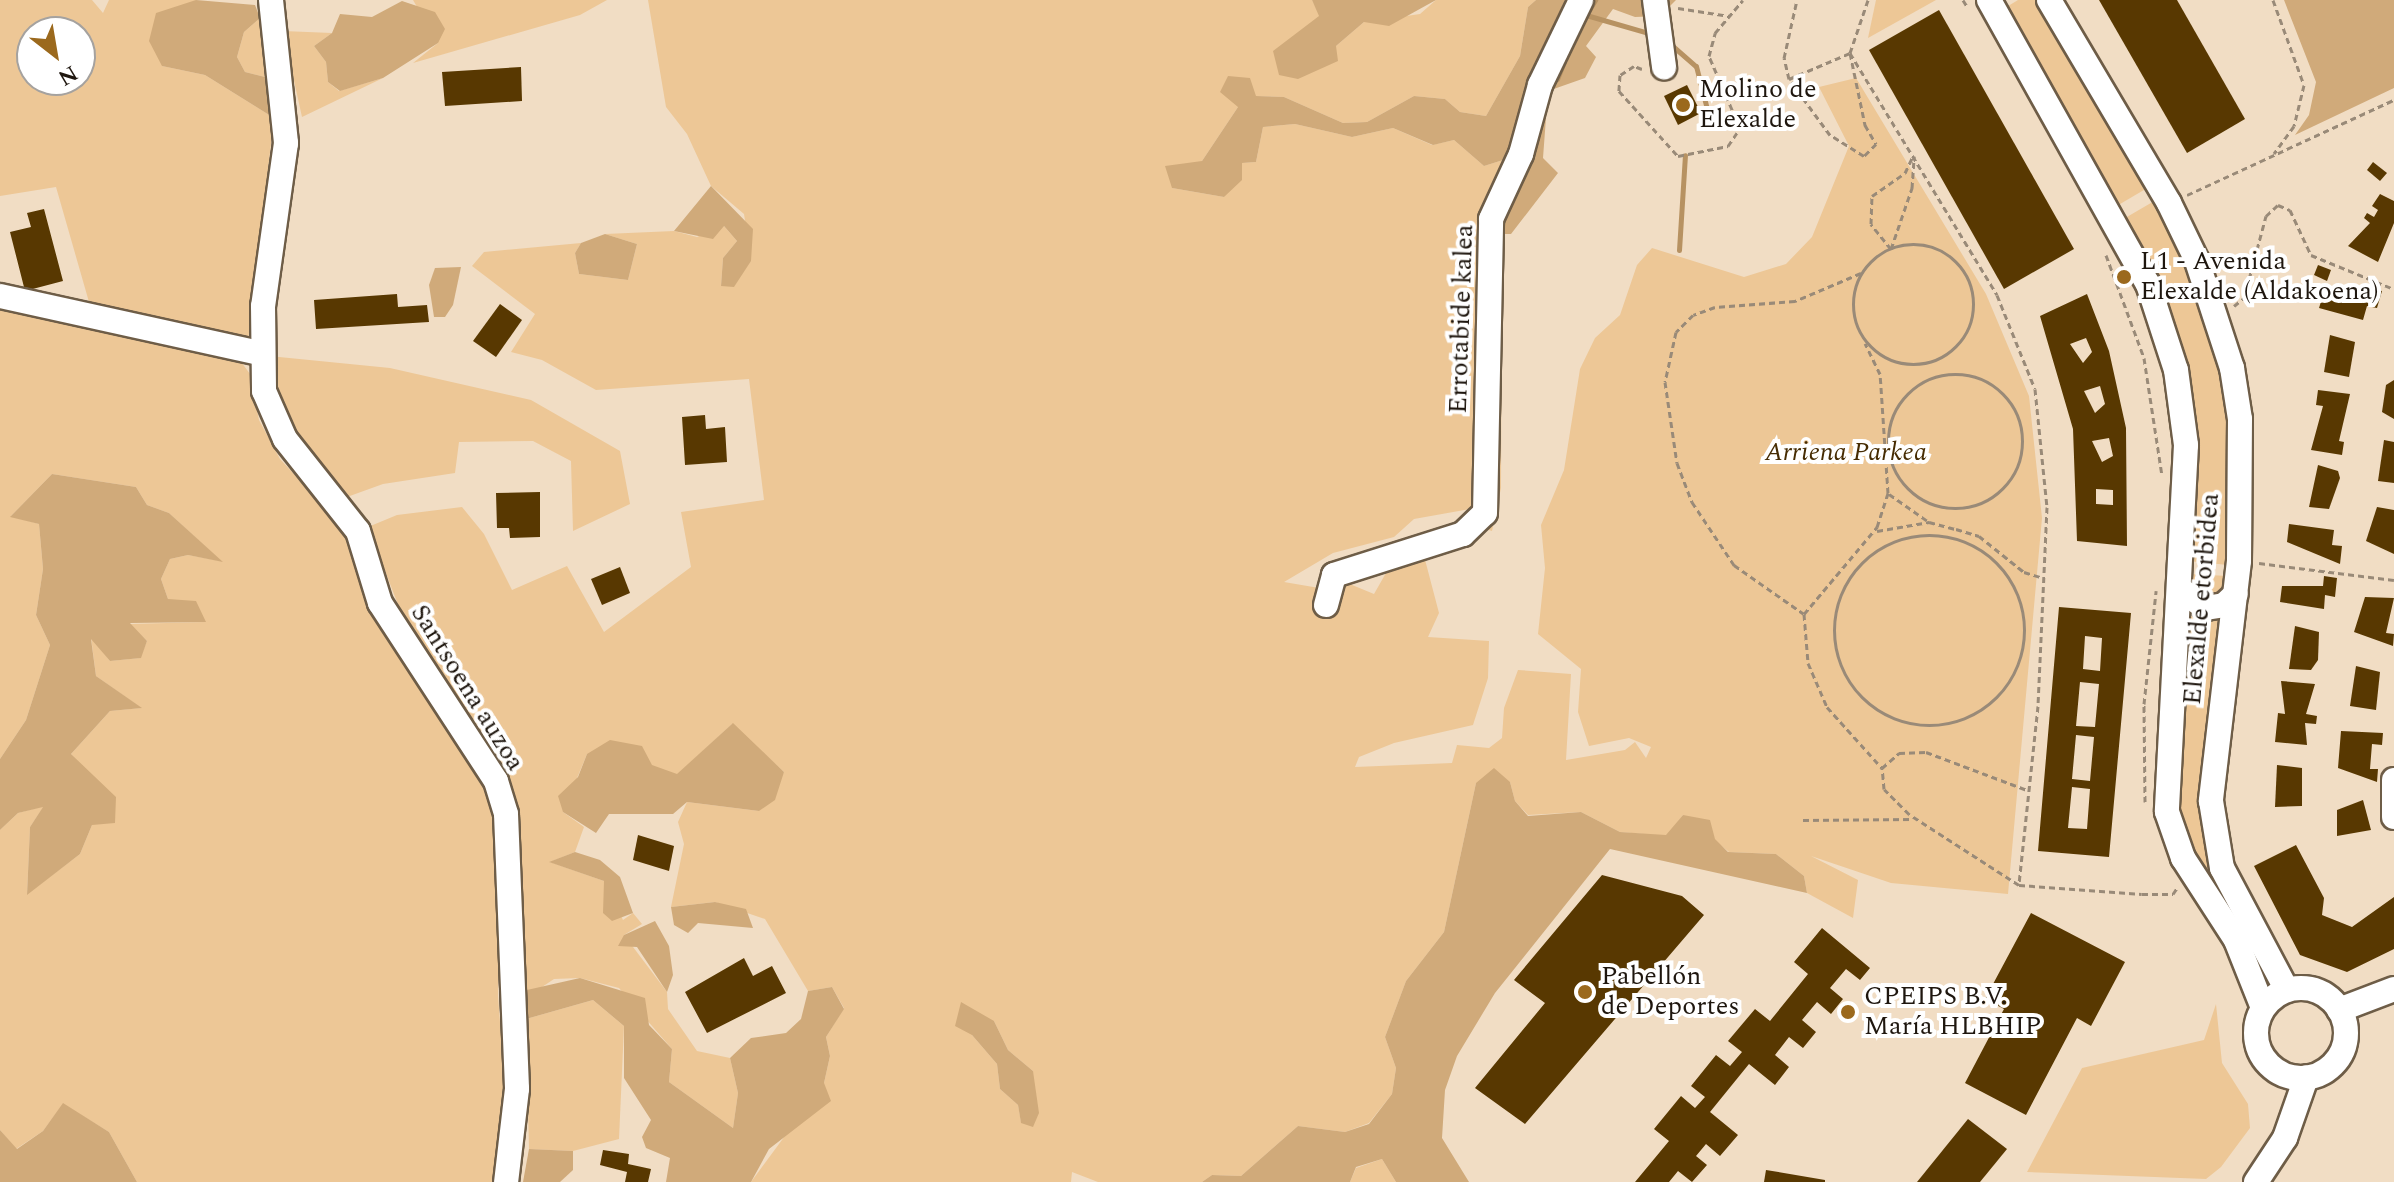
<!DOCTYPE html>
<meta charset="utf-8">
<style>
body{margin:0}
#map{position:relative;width:2394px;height:1182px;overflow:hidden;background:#f1ddc4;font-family:Spectral,serif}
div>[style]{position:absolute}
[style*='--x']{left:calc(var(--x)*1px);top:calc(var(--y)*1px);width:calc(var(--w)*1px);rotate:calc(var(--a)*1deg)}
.green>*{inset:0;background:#edc796}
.forest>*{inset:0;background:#d0aa7a}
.stream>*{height:5px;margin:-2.5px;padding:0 2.5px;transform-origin:2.5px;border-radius:2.5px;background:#b79262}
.building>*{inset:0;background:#583801}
.path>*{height:3px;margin-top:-1.5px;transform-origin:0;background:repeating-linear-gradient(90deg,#998a78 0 6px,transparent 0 10px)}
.path>.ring{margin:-1.5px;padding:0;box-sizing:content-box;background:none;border:3px solid #998a78;border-radius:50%}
.roads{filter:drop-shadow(2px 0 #6e5d47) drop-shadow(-2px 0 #6e5d47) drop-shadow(0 2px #6e5d47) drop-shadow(0 -2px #6e5d47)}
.minor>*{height:24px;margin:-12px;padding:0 12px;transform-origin:12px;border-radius:12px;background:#fff}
.minor>.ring{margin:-12px;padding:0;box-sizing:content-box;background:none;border:24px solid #fff;border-radius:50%}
.dots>*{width:22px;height:22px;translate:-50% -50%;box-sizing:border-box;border:4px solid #fff;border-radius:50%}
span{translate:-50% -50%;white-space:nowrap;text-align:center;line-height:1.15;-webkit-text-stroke:8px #fff;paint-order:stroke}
.poi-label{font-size:26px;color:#1e160e}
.left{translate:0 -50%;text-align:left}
.street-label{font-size:26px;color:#1e160e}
.park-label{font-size:26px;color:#462c03;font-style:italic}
.north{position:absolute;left:16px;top:16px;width:80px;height:80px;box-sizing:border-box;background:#fff;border:2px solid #a5a29f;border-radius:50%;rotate:149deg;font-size:22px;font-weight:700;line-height:32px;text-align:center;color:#1e160e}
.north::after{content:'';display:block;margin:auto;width:28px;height:36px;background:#9b691d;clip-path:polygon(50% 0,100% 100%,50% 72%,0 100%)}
</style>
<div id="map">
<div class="green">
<i style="clip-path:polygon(evenodd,0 0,92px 0,103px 13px,109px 0,196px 0,162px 66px,205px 75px,274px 118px,248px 341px,89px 302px,56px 187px,0 196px,0 0,32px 32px,80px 32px,80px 80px,32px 80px,32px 32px)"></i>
<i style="clip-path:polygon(413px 0,607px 0,580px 15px,413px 63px,438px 43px)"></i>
<i style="clip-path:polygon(evenodd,648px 0,1312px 0,1336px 46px,1364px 22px,1420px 14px,1436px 0,1536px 0,1528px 7px,1520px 56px,1486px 116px,1460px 112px,1445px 99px,1414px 96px,1367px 122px,1343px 123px,1284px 97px,1256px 96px,1238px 107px,1202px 161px,1172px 188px,1224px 197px,1242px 163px,1256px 162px,1263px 127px,1295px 124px,1352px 137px,1393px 128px,1432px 145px,1454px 140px,1484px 166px,1503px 160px,1525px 170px,1502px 215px,1501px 488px,1492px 531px,1476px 526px,1470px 509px,1414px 519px,1394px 537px,1333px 553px,1284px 582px,1325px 589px,1340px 580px,1374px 594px,1394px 559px,1423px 552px,1439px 613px,1428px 637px,1489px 641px,1488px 678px,1473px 725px,1394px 743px,1359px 757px,1355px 767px,1452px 763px,1457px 745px,1489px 748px,1502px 738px,1504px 708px,1518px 670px,1571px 674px,1566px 760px,1625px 750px,1635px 742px,1646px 758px,1651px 747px,1629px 738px,1589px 746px,1578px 712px,1581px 669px,1538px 634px,1545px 568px,1541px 525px,1564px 470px,1580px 369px,1595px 338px,1620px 315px,1637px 265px,1652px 248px,1744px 277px,1786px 264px,1812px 237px,1849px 146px,1819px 87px,1856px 78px,1986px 294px,2029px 396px,2042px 518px,2008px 894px,1891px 883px,1811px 856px,1858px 880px,1853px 918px,1807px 893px,1804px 876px,1776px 854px,1729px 852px,1683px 815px,1667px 836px,1620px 832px,1581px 812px,1528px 815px,1515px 801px,1510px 782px,1476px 783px,1444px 932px,1406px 981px,1385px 1037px,1396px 1068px,1392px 1094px,1369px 1123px,1345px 1132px,1298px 1126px,1241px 1176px,1212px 1175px,1202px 1182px,1098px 1182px,1072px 1172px,1071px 1182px,751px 1182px,824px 1083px,830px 1056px,826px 1037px,844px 1008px,832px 987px,808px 991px,765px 919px,715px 902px,671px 907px,684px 844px,678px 822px,687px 802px,759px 811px,784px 772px,732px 724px,677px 775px,587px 754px,563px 812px,584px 827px,575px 852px,550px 862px,604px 881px,623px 920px,633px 913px,642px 924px,624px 935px,667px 992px,668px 1009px,697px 1051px,730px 1058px,738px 1093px,733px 1128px,669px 1082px,672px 1049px,619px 988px,580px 978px,554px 979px,518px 1003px,522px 861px,514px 807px,404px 620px,368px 527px,397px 515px,462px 507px,484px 534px,512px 590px,567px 566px,604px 632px,691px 567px,681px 512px,764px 500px,749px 379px,596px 390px,542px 360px,511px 352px,535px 314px,472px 266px,484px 252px,581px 243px,575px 253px,579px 274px,628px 280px,637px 244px,605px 234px,674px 231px,697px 237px,723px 225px,737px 241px,723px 258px,721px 286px,734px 286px,751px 260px,744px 214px,711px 186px,687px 134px,666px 107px,648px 0,994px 1021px,1008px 1050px,1033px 1071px,1021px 1122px,1018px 1105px,1000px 1089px,997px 1064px,972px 1035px,994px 1021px)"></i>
<i style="clip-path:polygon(1876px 0,1936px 0,1868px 38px)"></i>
<i style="clip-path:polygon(2018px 0,2041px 0,2149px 187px,2115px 207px,2000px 11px)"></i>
<i style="clip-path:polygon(260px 18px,265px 77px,245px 72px,237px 57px,244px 32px)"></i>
<i style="clip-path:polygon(283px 31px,332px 33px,314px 46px,326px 62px,328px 82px,339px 91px,383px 78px,302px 117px)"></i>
<i style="clip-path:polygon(2156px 200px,2212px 328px,2232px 421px,2228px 565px,2188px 561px,2194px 467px,2120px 221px)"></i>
<i style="clip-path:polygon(0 305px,239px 359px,250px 374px,259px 420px,280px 459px,341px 525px,370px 606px,482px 778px,493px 807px,501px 874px,498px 996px,506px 1100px,496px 1182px,137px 1182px,109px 1132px,63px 1104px,43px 1131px,16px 1149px,0 1130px,0 830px,18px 813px,44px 806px,30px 827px,27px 894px,80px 854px,92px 825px,91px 776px,71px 754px,110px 711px,141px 708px,96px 676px,91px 637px,110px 661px,140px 658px,147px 641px,129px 624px,205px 622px,168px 599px,161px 579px,170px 559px,188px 555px,221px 561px,169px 513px,147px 505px,136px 487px,52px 474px,11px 516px,39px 524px,43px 569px,36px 615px,50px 645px,26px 720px,0 759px)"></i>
<i style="clip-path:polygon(269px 356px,390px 368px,531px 400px,620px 451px,630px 504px,573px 531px,571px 461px,533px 441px,459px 442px,455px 473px,383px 484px,347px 497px,301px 449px,277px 400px)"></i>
<i style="clip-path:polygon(2189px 574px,2228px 576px,2198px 789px,2223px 898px,2207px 882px,2173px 808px)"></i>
<i style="clip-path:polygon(593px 1000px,624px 1026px,619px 1139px,573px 1151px,529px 1149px,526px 1019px)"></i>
<i style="clip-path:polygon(2216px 1004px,2222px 1063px,2248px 1104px,2250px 1128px,2221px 1167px,2206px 1179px,2027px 1172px,2082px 1068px,2204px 1040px)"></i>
<i style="clip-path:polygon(1382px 1159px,1396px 1182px,1350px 1182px,1356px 1168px)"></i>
</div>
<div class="forest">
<i style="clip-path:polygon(196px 0,255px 5px,260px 18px,244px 32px,237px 57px,245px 72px,265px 77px,274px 118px,205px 75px,162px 66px,149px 41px,156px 13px)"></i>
<i style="clip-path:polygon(1312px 0,1436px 0,1389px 26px,1364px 22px,1336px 46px,1338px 61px,1298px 79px,1279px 75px,1273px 51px,1319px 16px)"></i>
<i style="clip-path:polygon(1536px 0,1676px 0,1660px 16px,1635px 17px,1613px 9px,1586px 46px,1596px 57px,1585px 78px,1548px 91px,1543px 158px,1558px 173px,1511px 234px,1498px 234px,1502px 215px,1525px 170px,1503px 160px,1484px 166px,1454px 140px,1433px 145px,1393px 128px,1352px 137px,1295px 124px,1263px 127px,1256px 162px,1242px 163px,1242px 180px,1224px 197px,1172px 188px,1165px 166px,1202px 161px,1238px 107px,1220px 92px,1228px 76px,1250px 78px,1256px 96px,1284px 97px,1343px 123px,1367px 122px,1414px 96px,1445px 99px,1460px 112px,1486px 116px,1520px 56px,1528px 7px)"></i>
<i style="clip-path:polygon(2284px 0,2394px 0,2394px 88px,2295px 135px,2309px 115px,2316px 82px)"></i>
<i style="clip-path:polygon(402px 1px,435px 12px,445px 29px,438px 43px,383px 78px,340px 91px,328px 82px,326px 62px,314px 46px,332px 33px,340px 14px,372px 17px)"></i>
<i style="clip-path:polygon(711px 186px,753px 229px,751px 261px,734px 287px,721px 286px,723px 258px,737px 241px,724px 226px,713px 239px,674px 231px)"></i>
<i style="clip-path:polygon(605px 234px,637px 244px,628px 280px,579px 274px,575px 253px,581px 243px)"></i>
<i style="clip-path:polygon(461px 267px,453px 305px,445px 317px,434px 317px,429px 285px,435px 268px)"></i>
<i style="clip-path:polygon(52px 474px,136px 487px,147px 505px,169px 513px,223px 562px,188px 555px,170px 559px,161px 579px,168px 599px,196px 601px,206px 622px,130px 623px,147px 641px,141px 658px,110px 661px,91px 639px,96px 676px,142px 708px,110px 711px,71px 754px,116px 797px,115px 823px,92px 825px,80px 854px,27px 895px,30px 827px,43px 807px,18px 813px,0 830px,0 759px,26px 720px,50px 645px,36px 615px,43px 569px,39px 524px,10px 517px)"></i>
<i style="clip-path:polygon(733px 723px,784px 772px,775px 800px,759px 811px,687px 802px,673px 814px,609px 814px,596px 833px,563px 812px,558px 796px,578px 777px,587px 754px,610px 740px,642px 746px,652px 765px,677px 774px)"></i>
<i style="clip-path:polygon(1494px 768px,1510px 782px,1515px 801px,1528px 816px,1581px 812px,1620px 832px,1666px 835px,1683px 815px,1710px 820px,1715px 839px,1728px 852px,1776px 854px,1804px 876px,1807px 893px,1610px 849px,1495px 993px,1457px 1056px,1445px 1090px,1442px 1138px,1469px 1182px,1396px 1182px,1382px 1159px,1356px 1167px,1350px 1182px,1202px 1182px,1212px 1175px,1241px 1176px,1298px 1126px,1345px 1132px,1369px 1124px,1392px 1094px,1396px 1068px,1385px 1037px,1406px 981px,1444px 932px,1476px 783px)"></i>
<i style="clip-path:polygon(575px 852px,600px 860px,620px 877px,633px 913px,612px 921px,603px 913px,604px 881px,549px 862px)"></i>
<i style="clip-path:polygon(715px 902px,746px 909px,753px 928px,698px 923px,688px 933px,674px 925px,671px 907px)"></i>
<i style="clip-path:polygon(655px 921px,669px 946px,673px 975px,667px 992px,637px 947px,618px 946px,624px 935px)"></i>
<i style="clip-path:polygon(580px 978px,645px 998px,649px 1025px,672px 1049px,669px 1082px,733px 1128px,738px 1093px,730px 1058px,751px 1038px,786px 1033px,801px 1019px,808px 991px,832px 987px,844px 1009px,826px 1037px,830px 1056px,824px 1083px,831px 1101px,769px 1149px,751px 1182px,666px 1182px,670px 1158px,646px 1148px,642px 1137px,651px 1120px,624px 1078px,624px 1026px,593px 1000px,526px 1019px,518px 1003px,527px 990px)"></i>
<i style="clip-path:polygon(961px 1002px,994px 1021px,1008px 1050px,1033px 1071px,1039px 1113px,1033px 1127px,1021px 1123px,1018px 1105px,1000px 1089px,997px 1064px,972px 1035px,955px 1026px)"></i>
<i style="clip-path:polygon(63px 1103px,109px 1132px,137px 1182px,0 1182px,0 1130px,17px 1149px,43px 1131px)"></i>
<i style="clip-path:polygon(529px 1149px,573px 1151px,573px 1170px,560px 1182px,523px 1182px)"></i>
</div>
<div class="stream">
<i style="--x:1589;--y:10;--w:12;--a:-59"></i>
<i style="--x:1586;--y:15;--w:69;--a:16.1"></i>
<i style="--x:1668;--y:42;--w:37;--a:41"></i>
<i style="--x:1696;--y:66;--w:57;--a:75.7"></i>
<i style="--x:1557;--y:79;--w:18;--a:-68"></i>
<i style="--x:1679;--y:250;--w:95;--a:-86.4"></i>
</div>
<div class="building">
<i style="clip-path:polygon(2099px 0,2177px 0,2245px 119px,2187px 153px)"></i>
<i style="clip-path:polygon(1939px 10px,2074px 249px,2004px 289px,1869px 50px)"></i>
<i style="clip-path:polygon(521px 67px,522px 101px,445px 106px,442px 72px)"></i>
<i style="clip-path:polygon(1687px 85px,1701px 113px,1678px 125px,1664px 96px)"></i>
<i style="clip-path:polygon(2373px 162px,2387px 173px,2380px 181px,2367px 170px)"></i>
<i style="clip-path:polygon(2380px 194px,2394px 201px,2394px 223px,2378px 262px,2348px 246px,2370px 223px,2364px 218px,2367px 213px,2374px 217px,2378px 210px,2372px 206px)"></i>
<i style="clip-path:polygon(44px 209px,63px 281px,25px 291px,10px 232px,31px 227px,27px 213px)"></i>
<i style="clip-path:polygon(2318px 265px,2331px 270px,2327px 281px,2314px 275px)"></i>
<i style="clip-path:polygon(2368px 288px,2382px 291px,2377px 308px,2367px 306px,2363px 320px,2319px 308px,2324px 292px,2366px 295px)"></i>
<i style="clip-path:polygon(397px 294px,398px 307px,427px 305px,429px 322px,316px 329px,314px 300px)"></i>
<i style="clip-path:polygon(evenodd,2087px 294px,2109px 351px,2126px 428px,2127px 546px,2077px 541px,2073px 429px,2040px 316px,2087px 294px,2086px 338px,2092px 352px,2083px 363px,2070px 344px,2086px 338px,2087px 294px,2100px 386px,2105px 404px,2095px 413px,2084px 391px,2100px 386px,2087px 294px,2109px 438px,2113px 456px,2102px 462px,2092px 441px,2109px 438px,2087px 294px,2096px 489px,2113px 490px,2113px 505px,2096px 504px,2096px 489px)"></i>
<i style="clip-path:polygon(500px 304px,522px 320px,496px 357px,473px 341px)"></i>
<i style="clip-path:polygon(2330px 335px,2355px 342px,2349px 377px,2324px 372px)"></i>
<i style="clip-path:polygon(2394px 380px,2394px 419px,2382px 412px,2386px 385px)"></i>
<i style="clip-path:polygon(2318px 390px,2350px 394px,2339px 441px,2344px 442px,2342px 455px,2311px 450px,2323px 406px,2316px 405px)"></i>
<i style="clip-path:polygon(705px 415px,706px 429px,725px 427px,727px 462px,685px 465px,682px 417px)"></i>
<i style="clip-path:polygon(2384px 440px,2394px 442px,2394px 483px,2378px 481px)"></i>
<i style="clip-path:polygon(2318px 465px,2338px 471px,2340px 478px,2329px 509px,2309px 507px)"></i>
<i style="clip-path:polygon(540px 492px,540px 537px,510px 538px,509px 528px,497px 528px,496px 493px)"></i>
<i style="clip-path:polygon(2377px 507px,2394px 510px,2394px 554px,2366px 541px)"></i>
<i style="clip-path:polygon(2289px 524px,2334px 530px,2332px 545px,2342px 546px,2340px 564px,2287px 542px)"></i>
<i style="clip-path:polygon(620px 567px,630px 593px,602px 605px,591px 579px)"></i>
<i style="clip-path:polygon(2324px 576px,2337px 578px,2335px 597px,2325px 595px,2324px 609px,2280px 602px,2282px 586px,2323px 586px)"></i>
<i style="clip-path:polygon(2365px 597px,2394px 598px,2386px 633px,2394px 634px,2393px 646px,2354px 632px)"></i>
<i style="clip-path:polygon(evenodd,2059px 607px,2131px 613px,2109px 857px,2038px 851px,2059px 607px,2085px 636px,2102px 638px,2100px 671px,2083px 669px,2085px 636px,2059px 607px,2080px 682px,2099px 684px,2095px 727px,2076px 726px,2080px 682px,2059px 607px,2076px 735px,2094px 737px,2090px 781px,2072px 779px,2076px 735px,2059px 607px,2072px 787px,2090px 789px,2087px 829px,2068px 828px,2072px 787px)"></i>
<i style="clip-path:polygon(2295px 626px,2319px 632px,2318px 660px,2311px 670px,2289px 669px)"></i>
<i style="clip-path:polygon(2356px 666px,2380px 672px,2376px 710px,2350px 706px)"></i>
<i style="clip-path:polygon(2281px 681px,2315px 684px,2306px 714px,2317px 716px,2316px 724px,2305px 723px,2307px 745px,2275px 742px,2278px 713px,2285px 714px)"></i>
<i style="clip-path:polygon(2341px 731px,2383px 733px,2382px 745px,2372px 744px,2370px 769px,2378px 769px,2377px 782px,2338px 768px)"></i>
<i style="clip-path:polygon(2277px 765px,2302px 768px,2302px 806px,2275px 807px)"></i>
<i style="clip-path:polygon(2363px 800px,2371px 830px,2337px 836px,2337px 810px)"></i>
<i style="clip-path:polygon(638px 835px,674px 846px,669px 871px,633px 860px)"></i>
<i style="clip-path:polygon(2296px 845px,2324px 898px,2322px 915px,2352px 927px,2394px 897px,2394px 949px,2347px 972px,2300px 955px,2254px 866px)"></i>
<i style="clip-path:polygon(1602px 875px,1682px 896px,1704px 915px,1525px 1124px,1475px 1088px,1545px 1003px,1514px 980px)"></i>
<i style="clip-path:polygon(2031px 913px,2125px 962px,2091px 1026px,2077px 1018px,2026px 1115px,1965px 1083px,2004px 1009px,1985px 999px)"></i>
<i style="clip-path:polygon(1822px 928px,1870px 968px,1860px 980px,1846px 969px,1830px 988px,1843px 999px,1831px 1014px,1817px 1002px,1802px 1020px,1816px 1032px,1803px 1048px,1789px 1037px,1775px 1055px,1789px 1067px,1775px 1085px,1749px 1064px,1710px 1112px,1738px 1135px,1720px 1156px,1706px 1144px,1696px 1156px,1707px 1165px,1692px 1182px,1678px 1171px,1669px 1182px,1635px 1182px,1669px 1141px,1654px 1129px,1681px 1096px,1695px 1108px,1705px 1097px,1691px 1086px,1716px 1055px,1730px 1066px,1742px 1052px,1728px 1041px,1755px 1009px,1770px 1021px,1808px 974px,1794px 962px)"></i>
<i style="clip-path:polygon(744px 958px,753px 976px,772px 966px,786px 993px,707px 1033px,685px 992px)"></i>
<i style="clip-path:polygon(1968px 1119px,2007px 1149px,1980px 1182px,1917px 1182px)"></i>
<i style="clip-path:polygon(603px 1150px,629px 1154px,628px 1164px,651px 1169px,648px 1182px,625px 1182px,627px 1172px,600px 1165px)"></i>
<i style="clip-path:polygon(1766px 1170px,1825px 1180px,1825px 1182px,1764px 1182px)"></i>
</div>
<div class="path">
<i style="--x:1868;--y:0;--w:56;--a:108.8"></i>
<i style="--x:1850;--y:53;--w:283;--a:58.7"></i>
<i style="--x:1997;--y:295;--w:101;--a:68"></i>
<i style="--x:2035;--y:389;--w:119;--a:84.2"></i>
<i style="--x:2047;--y:507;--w:199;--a:92.6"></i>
<i style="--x:2038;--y:706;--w:180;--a:96.1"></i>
<i style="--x:2019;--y:885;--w:123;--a:4.2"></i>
<i style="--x:2142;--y:894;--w:31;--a:0"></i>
<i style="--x:2173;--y:894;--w:7;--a:-56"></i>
<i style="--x:1963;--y:0;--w:9;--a:58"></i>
<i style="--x:2273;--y:0;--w:90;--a:70"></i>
<i style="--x:2304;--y:85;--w:42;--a:103.7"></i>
<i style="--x:2294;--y:126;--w:34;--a:126"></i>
<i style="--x:1678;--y:8;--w:52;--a:8.9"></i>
<i style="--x:1642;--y:69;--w:9;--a:-159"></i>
<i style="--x:1634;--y:66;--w:17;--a:147"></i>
<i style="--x:1620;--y:75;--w:16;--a:94"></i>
<i style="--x:1619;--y:91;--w:88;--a:47.8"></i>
<i style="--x:1678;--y:156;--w:51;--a:-11.3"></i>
<i style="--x:1728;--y:146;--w:22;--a:-56"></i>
<i style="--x:1740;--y:128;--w:78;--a:-113.3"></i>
<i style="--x:1709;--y:56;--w:24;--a:-75"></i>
<i style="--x:1715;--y:33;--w:43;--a:-49.7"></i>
<i style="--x:1789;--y:79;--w:66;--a:-23.1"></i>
<i style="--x:1850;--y:53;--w:74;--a:78.2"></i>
<i style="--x:1865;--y:125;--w:22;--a:60"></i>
<i style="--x:1876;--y:144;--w:17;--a:135"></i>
<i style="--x:1864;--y:156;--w:40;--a:-148"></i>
<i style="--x:1830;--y:135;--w:69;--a:-126.2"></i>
<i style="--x:1789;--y:79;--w:22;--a:-103"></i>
<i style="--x:1784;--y:58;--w:59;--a:-77.4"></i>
<i style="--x:2187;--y:195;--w:228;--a:-24.7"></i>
<i class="ring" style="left:1853px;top:244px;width:117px;height:117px"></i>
<i style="--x:1891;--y:249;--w:32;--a:-129"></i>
<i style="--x:1871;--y:224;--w:28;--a:-88"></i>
<i style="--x:1872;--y:196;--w:40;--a:-34.9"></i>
<i style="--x:1905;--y:173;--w:19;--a:-65"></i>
<i style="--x:1891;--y:249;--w:65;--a:-71"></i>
<i style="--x:1912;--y:188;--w:32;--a:-86"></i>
<i style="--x:2106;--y:255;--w:110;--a:69.7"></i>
<i style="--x:2144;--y:358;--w:118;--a:81.3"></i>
<i style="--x:1861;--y:273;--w:72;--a:157"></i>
<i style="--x:1795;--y:301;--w:80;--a:175.7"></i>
<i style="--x:1715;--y:307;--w:23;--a:160"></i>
<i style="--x:1693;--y:315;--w:24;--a:135"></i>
<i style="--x:1676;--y:332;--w:51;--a:102.4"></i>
<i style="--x:1665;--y:382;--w:82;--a:81.6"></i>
<i style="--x:1677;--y:463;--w:42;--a:69"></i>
<i style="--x:1692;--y:502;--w:76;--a:56.3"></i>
<i style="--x:1734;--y:565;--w:85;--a:35"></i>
<i style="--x:1804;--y:614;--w:49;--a:85.3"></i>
<i style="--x:1808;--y:663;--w:48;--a:66.6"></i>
<i style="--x:1827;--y:707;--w:82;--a:48"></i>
<i style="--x:2234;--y:306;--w:13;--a:-39"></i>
<i style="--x:2244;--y:298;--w:85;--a:-75"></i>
<i style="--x:2266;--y:216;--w:16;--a:-43"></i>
<i style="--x:2278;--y:205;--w:13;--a:23"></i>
<i style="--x:2290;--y:210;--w:50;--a:65"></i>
<i style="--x:2311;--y:255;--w:90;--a:22.3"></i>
<i class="ring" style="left:1888px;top:374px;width:131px;height:131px"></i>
<i style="--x:1889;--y:494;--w:49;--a:35"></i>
<i style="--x:1877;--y:531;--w:53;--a:-9.8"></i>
<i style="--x:1929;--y:522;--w:28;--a:15"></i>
<i style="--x:1956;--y:529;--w:24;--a:17"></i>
<i style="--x:1979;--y:536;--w:58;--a:38.7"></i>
<i style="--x:2024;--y:572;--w:21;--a:17"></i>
<i class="ring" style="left:1834px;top:535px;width:187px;height:187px"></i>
<i style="--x:2259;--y:563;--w:136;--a:7.2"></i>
<i style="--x:1804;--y:614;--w:114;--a:-50"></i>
<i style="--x:1877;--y:527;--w:36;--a:-72"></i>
<i style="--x:1888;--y:493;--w:119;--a:-93.8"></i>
<i style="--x:1880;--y:374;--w:34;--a:-116"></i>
<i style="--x:2145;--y:802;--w:98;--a:-90.6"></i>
<i style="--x:2144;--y:704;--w:114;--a:-83.9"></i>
<i style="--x:1803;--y:820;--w:110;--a:-0.5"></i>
<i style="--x:2019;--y:885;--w:131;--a:-147.2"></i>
<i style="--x:1909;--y:814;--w:35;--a:-135"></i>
<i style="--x:1884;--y:789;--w:21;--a:-95"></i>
<i style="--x:1882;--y:768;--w:23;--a:-41"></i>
<i style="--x:1899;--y:753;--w:27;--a:-2"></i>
<i style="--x:1926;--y:752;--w:108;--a:20.6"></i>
</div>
<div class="roads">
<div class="minor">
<i style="--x:271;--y:0;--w:144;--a:84"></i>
<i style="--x:286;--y:143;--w:165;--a:98"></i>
<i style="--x:263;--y:306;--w:85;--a:89.3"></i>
<i style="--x:264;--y:391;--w:52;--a:66.4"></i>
<i style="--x:285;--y:439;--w:117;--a:51.6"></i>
<i style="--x:358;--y:531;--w:75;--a:73"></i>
<i style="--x:380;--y:603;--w:212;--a:56.9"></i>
<i style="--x:496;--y:781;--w:34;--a:73"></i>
<i style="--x:506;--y:814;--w:275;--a:87.7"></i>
<i style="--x:517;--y:1089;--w:94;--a:96.7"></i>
<i style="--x:1655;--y:0;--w:68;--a:82.3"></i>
<i style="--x:1989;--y:0;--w:325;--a:60.8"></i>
<i style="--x:2148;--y:284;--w:90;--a:72"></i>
<i style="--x:2176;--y:370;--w:76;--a:82.4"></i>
<i style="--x:2186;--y:445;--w:367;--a:93"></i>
<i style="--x:2167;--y:812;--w:49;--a:70.8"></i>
<i style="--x:2183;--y:858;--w:98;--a:57.1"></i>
<i style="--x:2236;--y:940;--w:73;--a:68.3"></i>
<i style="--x:2049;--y:0;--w:236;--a:59.4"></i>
<i style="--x:2169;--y:203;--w:64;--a:64.2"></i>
<i style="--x:2197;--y:261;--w:113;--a:71.9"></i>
<i style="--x:2232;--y:368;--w:52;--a:81.1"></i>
<i style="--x:2240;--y:419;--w:142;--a:90.4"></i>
<i style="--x:2239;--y:561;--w:242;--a:96.7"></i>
<i style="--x:2211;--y:801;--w:68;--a:80.7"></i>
<i style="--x:2222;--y:868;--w:138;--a:62"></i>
<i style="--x:0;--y:296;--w:265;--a:12.4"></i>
<i style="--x:2181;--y:590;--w:31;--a:36"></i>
<i style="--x:2206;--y:608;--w:18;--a:-9"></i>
<i style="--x:2224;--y:605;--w:16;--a:-43"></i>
<i style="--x:1326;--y:605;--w:31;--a:-75"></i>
<i style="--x:1334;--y:575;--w:135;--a:-17.6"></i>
<i style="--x:1463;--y:534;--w:30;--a:-44"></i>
<i style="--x:1485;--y:513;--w:294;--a:-88.8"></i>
<i style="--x:1491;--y:219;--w:72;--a:-65.2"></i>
<i style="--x:1521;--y:154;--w:72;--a:-74.6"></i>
<i style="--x:1540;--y:85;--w:94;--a:-64.2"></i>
<i style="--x:2394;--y:780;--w:37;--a:90"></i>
<i class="ring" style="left:2256px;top:988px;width:66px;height:66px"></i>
<i style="--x:2339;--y:1010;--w:59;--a:-20.9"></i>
<i style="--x:2256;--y:1182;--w:53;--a:-56.6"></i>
<i style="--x:2285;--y:1138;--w:64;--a:-70.7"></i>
</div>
</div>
<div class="dots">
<i style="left:1683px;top:105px;background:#9b691d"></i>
<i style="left:2124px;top:277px;background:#9b691d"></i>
<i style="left:1585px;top:992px;background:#9b691d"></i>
<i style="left:1848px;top:1012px;background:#9b691d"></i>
</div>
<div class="poi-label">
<span class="left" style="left:1699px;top:105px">Molino de<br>Elexalde</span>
<span class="left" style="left:2140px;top:277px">L1 - Avenida<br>Elexalde (Aldakoena)</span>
<span class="left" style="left:1601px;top:992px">Pabellón<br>de Deportes</span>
<span class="left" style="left:1864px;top:1012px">CPEIPS B.V.<br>María HLBHIP</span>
</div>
<div class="street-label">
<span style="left:1462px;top:319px;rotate:-88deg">Errotabide kalea</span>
<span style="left:2202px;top:599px;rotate:-85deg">Elexalde etorbidea</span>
<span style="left:467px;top:688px;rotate:58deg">Santsoena auzoa</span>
</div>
<div class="park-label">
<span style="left:1846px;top:453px">Arriena Parkea</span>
</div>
<div class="north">N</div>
</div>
